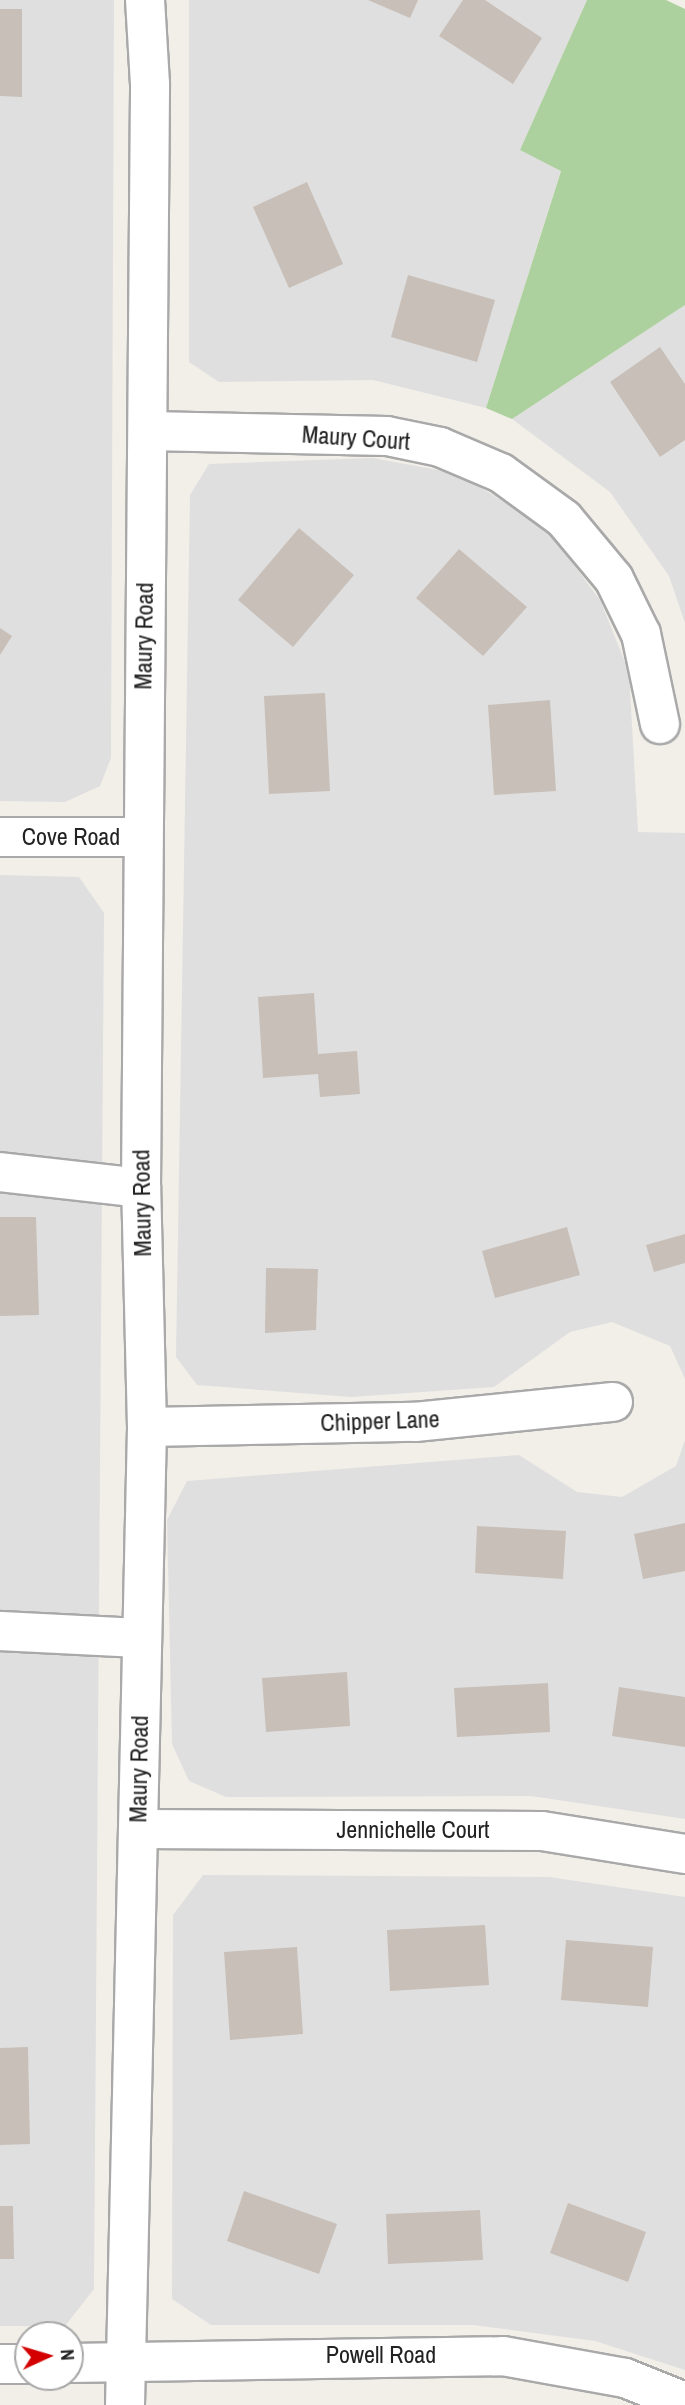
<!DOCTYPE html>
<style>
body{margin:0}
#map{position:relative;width:685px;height:2405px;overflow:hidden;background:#f2efe9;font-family:"Archivo Narrow",sans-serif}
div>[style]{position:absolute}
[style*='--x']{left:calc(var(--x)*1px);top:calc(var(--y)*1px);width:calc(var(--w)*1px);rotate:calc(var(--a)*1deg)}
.residential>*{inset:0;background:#e0dfdf}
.forest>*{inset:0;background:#add19e}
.building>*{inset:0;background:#c7bfb8}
.roads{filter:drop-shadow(2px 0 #a9a9a9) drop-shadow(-2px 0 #a9a9a9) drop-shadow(0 2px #a9a9a9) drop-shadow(0 -2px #a9a9a9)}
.minor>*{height:38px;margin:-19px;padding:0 19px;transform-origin:19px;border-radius:19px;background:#fff}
span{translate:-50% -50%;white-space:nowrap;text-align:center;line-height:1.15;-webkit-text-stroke:7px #fff;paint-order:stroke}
.street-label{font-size:24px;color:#222}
.north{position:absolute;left:14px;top:2321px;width:70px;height:70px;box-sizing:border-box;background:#fff;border:2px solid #a7a7a7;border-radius:50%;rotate:86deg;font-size:19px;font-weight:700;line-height:28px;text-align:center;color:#222}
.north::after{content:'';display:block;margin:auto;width:24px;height:32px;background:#d40000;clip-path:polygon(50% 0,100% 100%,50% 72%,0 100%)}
</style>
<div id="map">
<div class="residential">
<i style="clip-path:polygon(0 0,114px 0,111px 758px,100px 786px,65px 802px,0 801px)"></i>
<i style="clip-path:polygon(189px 0,587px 0,520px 150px,561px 170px,486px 408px,373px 380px,219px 382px,189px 362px)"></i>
<i style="clip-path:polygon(685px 305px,685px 623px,669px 576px,610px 492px,512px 419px)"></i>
<i style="clip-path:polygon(373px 458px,459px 474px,546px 528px,600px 600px,629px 672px,638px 832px,685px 833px,685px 1379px,670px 1346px,612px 1322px,570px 1332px,494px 1387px,351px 1397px,197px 1385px,176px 1357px,190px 495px,209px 464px)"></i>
<i style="clip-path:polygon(0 875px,79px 877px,104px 913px,94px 2289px,65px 2326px,0 2326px)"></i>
<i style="clip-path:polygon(685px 1440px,685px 1819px,531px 1796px,226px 1797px,189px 1781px,172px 1744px,167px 1520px,187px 1481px,519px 1455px,577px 1492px,622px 1497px,676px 1466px)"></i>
<i style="clip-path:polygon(203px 1875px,549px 1877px,685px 1897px,685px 2370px,595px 2341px,473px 2325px,211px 2325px,172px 2299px,173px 1915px)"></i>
</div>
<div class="forest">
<i style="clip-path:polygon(587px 0,666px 0,685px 9px,685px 305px,512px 419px,486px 408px,561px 171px,520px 150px)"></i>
</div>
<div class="building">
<i style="clip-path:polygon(368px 0,418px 0,410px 18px)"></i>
<i style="clip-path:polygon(463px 0,485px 0,542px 38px,513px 84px,439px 36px)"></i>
<i style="clip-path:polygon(0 9px,22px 9px,22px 97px,0 96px)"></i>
<i style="clip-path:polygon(307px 182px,343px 264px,289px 288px,253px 207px)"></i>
<i style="clip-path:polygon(408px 275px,495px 300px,477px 362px,391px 337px)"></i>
<i style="clip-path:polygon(660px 347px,685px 384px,685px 440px,660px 457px,610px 382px)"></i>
<i style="clip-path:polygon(299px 528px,354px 575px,293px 647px,238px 600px)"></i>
<i style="clip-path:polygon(459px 549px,527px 607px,483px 656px,416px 598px)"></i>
<i style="clip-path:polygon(0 628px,12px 636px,0 655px)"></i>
<i style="clip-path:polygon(325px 693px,330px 791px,269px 794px,264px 696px)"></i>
<i style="clip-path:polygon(550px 700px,556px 791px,494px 795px,488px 705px)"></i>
<i style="clip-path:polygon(314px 993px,318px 1054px,357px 1051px,360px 1094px,320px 1097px,318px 1074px,263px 1078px,258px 997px)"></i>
<i style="clip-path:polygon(0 1217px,36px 1217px,39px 1315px,0 1316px)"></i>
<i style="clip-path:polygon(567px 1227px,580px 1275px,495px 1298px,482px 1251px)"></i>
<i style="clip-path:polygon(685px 1234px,685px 1263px,654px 1272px,646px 1245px)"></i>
<i style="clip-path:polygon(266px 1268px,318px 1269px,316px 1330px,265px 1333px)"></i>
<i style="clip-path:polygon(685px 1523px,685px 1571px,643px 1579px,634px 1534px)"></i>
<i style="clip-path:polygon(477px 1526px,566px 1531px,563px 1579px,475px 1573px)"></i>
<i style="clip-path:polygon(347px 1672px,350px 1726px,266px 1732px,262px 1678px)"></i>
<i style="clip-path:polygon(548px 1683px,550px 1732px,457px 1737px,454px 1688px)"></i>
<i style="clip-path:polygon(619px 1687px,685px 1697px,685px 1747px,612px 1736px)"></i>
<i style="clip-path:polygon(485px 1925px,489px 1985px,390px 1991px,387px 1930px)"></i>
<i style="clip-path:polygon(566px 1940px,653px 1947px,648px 2007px,561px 2000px)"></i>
<i style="clip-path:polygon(297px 1947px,303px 2034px,230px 2040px,224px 1952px)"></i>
<i style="clip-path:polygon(28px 2047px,30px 2144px,0 2145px,0 2048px)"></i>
<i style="clip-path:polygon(244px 2191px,337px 2224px,319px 2274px,227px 2241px)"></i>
<i style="clip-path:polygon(568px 2203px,646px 2232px,628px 2282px,550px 2253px)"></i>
<i style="clip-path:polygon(0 2206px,13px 2206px,14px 2259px,0 2259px)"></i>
<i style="clip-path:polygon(480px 2210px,483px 2260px,388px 2264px,386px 2214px)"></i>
</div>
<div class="roads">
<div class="minor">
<i style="--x:148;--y:431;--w:239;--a:1.2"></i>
<i style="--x:387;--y:436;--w:54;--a:11.7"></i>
<i style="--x:440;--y:447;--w:66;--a:23.1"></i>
<i style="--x:501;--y:473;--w:78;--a:36.1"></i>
<i style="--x:564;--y:519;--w:78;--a:50.2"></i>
<i style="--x:614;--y:579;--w:61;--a:63.9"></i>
<i style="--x:641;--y:634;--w:92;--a:78.1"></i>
<i style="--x:0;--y:837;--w:141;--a:0"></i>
<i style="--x:0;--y:1172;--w:142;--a:6.5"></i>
<i style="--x:147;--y:1427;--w:268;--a:-1.1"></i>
<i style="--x:415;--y:1422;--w:199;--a:-5.8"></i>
<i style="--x:0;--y:1631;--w:140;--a:2.9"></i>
<i style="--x:139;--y:1829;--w:403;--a:0.3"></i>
<i style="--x:542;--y:1831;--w:145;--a:9.1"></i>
<i style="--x:70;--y:2363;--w:433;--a:-0.9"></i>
<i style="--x:503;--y:2356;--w:124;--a:10.2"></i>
<i style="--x:625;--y:2378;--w:65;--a:21.8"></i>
<i style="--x:0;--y:2364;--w:28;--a:0"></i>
<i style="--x:125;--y:2405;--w:978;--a:-88.71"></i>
<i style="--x:147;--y:1427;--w:239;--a:-91.4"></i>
<i style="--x:141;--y:1188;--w:1104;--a:-89.53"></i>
<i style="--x:150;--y:84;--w:84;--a:-93.4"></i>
</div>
</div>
<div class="street-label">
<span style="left:356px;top:438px;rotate:4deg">Maury Court</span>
<span style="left:144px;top:636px;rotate:-89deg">Maury Road</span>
<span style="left:71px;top:837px">Cove Road</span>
<span style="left:142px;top:1203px;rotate:-91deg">Maury Road</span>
<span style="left:380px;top:1421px;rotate:-2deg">Chipper Lane</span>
<span style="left:139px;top:1769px;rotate:-89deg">Maury Road</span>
<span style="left:413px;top:1830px">Jennichelle Court</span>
<span style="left:381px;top:2355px">Powell Road</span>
</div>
<div class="north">N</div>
</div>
